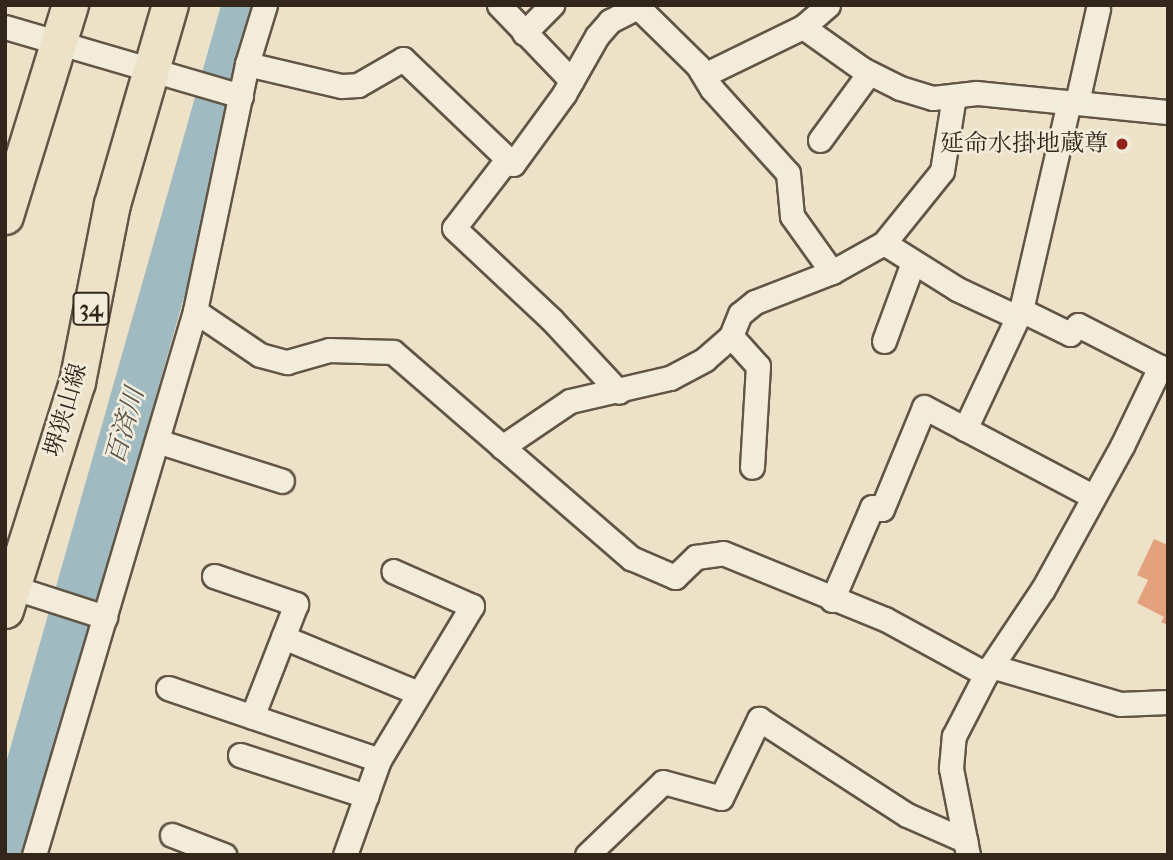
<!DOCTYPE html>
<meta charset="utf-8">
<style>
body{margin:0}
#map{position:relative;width:1173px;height:860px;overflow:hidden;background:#ede2c7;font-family:"IM FELL French Canon","Noto Serif JP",serif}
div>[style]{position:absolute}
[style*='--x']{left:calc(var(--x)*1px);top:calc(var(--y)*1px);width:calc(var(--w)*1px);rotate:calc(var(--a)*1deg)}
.river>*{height:44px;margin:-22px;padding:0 22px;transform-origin:22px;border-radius:22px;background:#9fbac0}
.building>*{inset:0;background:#e4a17e}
.roads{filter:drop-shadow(2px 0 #625546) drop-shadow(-2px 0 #625546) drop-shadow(0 2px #625546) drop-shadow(0 -2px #625546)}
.street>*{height:23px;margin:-11.5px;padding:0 11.5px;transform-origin:11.5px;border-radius:11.5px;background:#f3ecdb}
.primary>*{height:35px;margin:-17.5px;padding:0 17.5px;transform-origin:17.5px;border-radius:17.5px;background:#ede2c7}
.dots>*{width:19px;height:19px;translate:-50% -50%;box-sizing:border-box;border:4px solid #f3ecdb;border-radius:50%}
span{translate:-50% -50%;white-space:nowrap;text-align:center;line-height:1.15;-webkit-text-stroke:5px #f3ecdb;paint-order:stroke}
.shield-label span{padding:2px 5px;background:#f3ecdb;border:2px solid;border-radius:5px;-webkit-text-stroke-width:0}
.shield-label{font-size:23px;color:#33261b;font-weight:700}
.poi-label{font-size:24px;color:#33261b}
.right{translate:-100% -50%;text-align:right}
.street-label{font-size:24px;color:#33261b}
.water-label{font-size:26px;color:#53524d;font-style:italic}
.frame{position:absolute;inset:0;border:7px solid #33261b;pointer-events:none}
</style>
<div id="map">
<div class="river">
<i style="--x:5;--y:847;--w:875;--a:-74.15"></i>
</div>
<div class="building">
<i style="clip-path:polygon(1154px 539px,1168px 545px,1168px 625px,1161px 622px,1164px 617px,1137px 603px,1148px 580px,1137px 575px)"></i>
</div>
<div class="roads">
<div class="street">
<i style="--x:265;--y:5;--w:62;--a:107"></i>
<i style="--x:247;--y:64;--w:252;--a:101.9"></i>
<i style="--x:195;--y:311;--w:78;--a:34.1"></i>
<i style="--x:260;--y:355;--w:28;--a:15"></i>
<i style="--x:287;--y:362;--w:44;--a:-15.9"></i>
<i style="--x:329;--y:350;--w:64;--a:1.8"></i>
<i style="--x:393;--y:352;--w:315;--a:40.9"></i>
<i style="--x:631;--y:558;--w:48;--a:23.4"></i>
<i style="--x:675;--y:577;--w:29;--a:-44"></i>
<i style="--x:696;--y:557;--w:27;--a:-8"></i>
<i style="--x:723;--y:553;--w:175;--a:22.2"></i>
<i style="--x:885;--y:619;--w:115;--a:28.6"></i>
<i style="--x:499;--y:5;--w:105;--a:46.2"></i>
<i style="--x:5;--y:27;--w:246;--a:16.3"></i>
<i style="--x:803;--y:27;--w:72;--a:35.4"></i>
<i style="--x:862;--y:69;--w:42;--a:26.6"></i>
<i style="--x:900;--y:88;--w:34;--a:17"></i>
<i style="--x:933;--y:98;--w:44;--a:-6.5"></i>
<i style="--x:977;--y:93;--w:192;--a:5.7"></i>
<i style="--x:524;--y:33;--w:40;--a:-45"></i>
<i style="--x:247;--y:64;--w:97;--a:13.2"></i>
<i style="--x:341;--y:86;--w:17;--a:-3"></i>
<i style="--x:358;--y:85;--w:52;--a:-30"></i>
<i style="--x:403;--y:59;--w:152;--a:43.7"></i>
<i style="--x:513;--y:164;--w:87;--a:-53.9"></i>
<i style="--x:564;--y:94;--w:67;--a:-60.4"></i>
<i style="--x:597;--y:36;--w:20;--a:-49"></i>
<i style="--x:610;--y:21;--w:31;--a:-27"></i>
<i style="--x:638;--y:7;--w:84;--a:44.5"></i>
<i style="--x:698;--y:66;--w:27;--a:59"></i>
<i style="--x:712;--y:89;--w:113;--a:47.9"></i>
<i style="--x:788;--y:173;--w:43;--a:84.7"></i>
<i style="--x:792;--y:216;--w:69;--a:54.5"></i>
<i style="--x:704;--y:75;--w:110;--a:-25.9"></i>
<i style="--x:803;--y:27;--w:33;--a:-41"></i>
<i style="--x:1077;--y:102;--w:95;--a:-77.3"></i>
<i style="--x:820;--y:140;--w:83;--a:-53.8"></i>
<i style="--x:508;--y:158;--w:88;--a:127.6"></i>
<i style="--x:454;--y:228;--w:134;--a:43.2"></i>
<i style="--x:552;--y:320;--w:98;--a:47.1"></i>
<i style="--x:884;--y:243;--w:86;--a:32.2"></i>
<i style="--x:957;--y:289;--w:66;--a:25"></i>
<i style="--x:731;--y:336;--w:40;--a:48"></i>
<i style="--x:758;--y:366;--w:101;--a:93.4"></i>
<i style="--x:884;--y:341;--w:84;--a:-69.8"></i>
<i style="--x:965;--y:429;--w:132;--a:-64.8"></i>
<i style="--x:1021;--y:310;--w:213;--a:-77"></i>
<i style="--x:157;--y:441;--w:131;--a:17.7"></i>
<i style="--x:502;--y:447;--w:82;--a:-34.1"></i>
<i style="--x:570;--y:401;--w:103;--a:-13"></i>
<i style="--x:670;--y:378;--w:40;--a:-28"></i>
<i style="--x:705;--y:359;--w:35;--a:-41"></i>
<i style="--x:731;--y:336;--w:24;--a:-68"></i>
<i style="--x:740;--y:314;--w:19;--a:-39"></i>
<i style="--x:755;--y:302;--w:83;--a:-21.3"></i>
<i style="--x:832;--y:272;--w:60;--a:-29.1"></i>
<i style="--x:884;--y:243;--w:92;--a:-51.1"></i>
<i style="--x:942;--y:171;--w:76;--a:-80.9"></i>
<i style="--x:214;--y:576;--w:87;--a:18.9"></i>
<i style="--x:296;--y:604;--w:121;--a:111.3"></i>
<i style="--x:12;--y:587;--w:98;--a:17.9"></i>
<i style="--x:832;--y:600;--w:101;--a:-66.7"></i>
<i style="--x:872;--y:507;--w:10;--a:11"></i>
<i style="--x:882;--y:509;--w:110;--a:-67.6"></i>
<i style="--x:924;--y:407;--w:190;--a:27.9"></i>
<i style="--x:283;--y:637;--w:146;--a:22.5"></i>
<i style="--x:991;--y:666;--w:134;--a:16.4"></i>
<i style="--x:1120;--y:704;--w:48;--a:-2.4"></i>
<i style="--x:168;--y:688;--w:223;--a:18.8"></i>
<i style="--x:240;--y:755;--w:133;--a:18"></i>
<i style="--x:172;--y:835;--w:56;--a:21"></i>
<i style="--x:34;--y:855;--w:567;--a:-73.51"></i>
<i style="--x:345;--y:855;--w:101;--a:-70.3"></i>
<i style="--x:379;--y:760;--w:180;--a:-58.9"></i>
<i style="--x:472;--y:606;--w:86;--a:-156.1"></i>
<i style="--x:587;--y:855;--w:105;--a:-43.8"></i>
<i style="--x:663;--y:782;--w:60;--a:15.4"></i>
<i style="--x:721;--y:798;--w:88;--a:-64.3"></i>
<i style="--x:759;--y:719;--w:176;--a:33"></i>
<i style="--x:907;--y:815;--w:64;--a:23.8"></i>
<i style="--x:968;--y:855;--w:89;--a:-101.1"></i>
<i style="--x:951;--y:768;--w:32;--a:-85"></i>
<i style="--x:954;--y:736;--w:70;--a:-62.7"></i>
<i style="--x:986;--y:674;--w:102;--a:-56.2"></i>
<i style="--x:1043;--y:589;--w:163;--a:-61.1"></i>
<i style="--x:1122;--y:446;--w:88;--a:-64.3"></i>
<i style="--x:1160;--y:367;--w:92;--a:-152.9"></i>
<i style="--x:1078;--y:325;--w:12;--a:132"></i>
<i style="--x:1070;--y:334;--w:55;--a:-153.9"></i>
</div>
<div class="primary">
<i style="--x:5;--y:216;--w:221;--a:-72.9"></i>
<i style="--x:5;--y:610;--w:239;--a:-72.5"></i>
<i style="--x:77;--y:382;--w:181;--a:-78.9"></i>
<i style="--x:112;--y:204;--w:207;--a:-73.8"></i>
</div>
</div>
<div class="dots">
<i style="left:1122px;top:144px;background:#8f2418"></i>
</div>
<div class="shield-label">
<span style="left:91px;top:309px">34</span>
</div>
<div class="poi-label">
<span class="right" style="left:1108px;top:144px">延命水掛地蔵尊</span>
</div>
<div class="street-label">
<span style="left:66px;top:410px;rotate:-74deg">堺狭山線</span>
</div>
<div class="water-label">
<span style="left:125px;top:426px;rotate:-74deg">百済川</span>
</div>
<div class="frame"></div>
</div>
